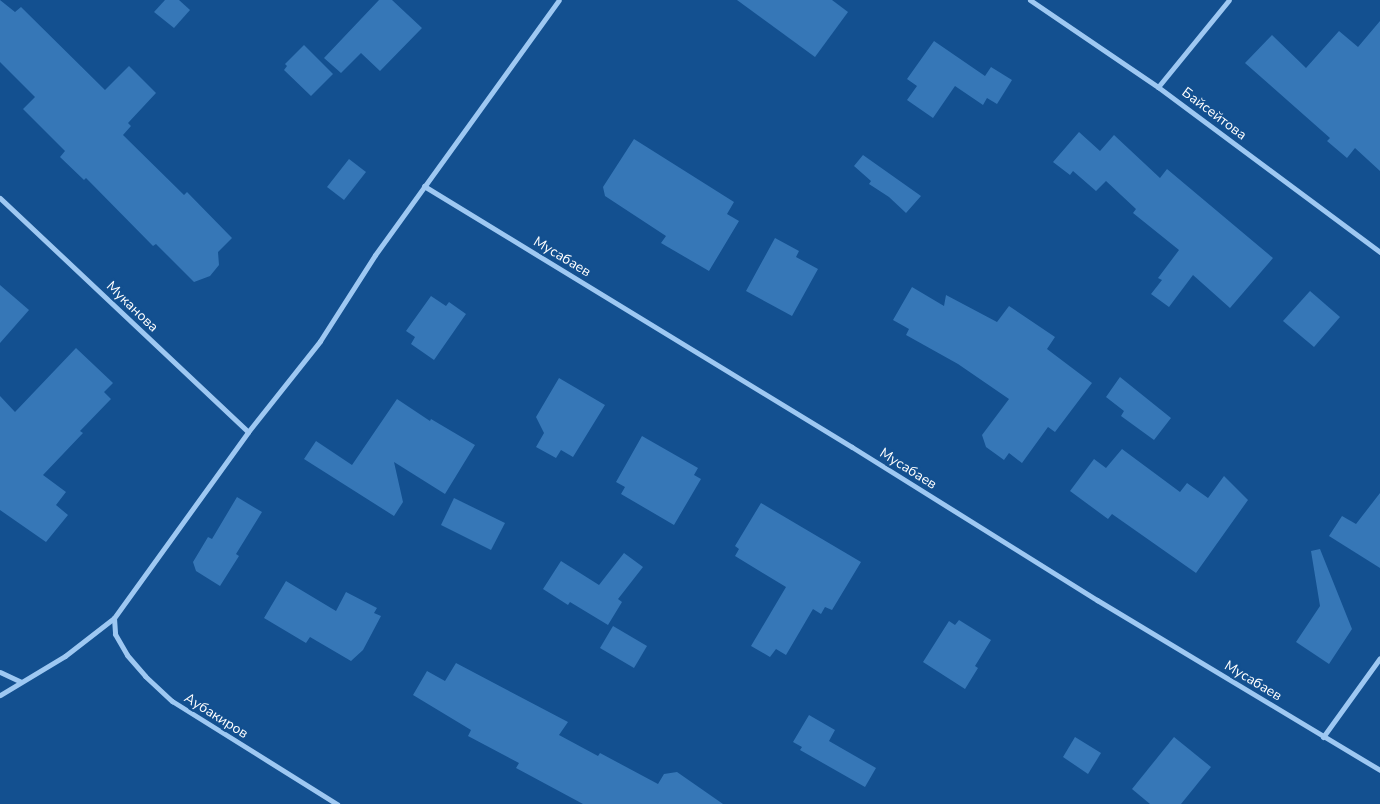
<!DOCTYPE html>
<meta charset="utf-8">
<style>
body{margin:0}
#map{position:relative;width:1380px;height:804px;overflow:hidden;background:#135090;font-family:"Nunito Sans",sans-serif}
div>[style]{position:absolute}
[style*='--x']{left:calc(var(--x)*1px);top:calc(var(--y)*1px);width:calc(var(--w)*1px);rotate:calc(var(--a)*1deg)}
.building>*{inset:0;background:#3677b7}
.street>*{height:5px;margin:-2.5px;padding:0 2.5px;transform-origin:2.5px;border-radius:2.5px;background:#9ec8f2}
span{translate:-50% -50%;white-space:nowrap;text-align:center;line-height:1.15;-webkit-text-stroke:4.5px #135090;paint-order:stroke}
.street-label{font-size:14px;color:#fff}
</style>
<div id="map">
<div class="building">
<i style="clip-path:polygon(0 0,15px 12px,21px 7px,105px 90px,129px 66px,156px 93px,128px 123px,131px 126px,123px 135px,184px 195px,187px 192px,232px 238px,218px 252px,219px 265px,210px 276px,194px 282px,156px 244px,153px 246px,86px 178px,84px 180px,60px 157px,65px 151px,23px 109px,35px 97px,0 62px)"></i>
<i style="clip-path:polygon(165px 0,179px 0,190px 10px,174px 28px,154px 12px)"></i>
<i style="clip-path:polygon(379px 0,392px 0,422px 28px,380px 71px,361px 53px,341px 73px,324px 58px)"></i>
<i style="clip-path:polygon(737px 0,832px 0,848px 12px,815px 57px)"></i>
<i style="clip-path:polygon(1380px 21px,1380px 171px,1355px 148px,1347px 158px,1327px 141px,1330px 138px,1245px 63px,1272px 35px,1306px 68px,1339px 31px,1358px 47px)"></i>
<i style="clip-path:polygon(934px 41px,985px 76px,991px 67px,1012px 80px,997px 104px,987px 98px,983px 105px,955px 86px,933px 118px,907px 100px,917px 86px,907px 79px)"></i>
<i style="clip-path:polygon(304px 45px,333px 74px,311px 96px,284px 70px,287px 66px,285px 64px)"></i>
<i style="clip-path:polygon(1079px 132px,1100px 151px,1114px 135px,1160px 178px,1167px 169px,1273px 258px,1230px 308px,1193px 275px,1169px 307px,1151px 294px,1162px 280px,1158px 278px,1179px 250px,1133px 213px,1136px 209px,1106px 181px,1096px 191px,1073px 171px,1070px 175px,1053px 162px)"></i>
<i style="clip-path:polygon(634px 139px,734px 202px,727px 214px,739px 221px,709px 271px,661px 243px,666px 236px,605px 196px,603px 187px)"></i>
<i style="clip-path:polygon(863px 155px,921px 196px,906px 213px,889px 197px,869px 184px,871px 181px,854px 166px)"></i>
<i style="clip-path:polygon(349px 159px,366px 172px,344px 200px,327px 187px)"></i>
<i style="clip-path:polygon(775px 238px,799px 251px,796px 257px,818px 269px,792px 316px,746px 291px)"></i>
<i style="clip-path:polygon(0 285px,29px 310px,0 343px)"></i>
<i style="clip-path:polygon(912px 287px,944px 306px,946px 295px,997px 322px,1009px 306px,1055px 337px,1047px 349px,1092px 383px,1055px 432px,1048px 427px,1022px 463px,1009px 453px,1004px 460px,986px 447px,982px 435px,1009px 399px,958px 364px,906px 335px,909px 329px,893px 320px)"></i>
<i style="clip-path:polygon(1310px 291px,1340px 317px,1314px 347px,1283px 321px)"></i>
<i style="clip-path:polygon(431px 296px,446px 306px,449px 302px,466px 314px,434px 360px,411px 344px,415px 337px,406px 331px)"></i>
<i style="clip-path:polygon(76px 348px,113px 383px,104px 392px,111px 399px,80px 431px,83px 433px,43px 475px,66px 492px,56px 505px,68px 515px,46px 542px,0 510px,0 396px,15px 412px)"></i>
<i style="clip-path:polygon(1120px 377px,1171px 418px,1154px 440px,1121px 416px,1124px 411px,1106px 397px)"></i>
<i style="clip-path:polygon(559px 378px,605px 405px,573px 457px,561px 450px,556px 458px,536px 447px,544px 433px,536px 417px)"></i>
<i style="clip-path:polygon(397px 399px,430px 421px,431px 419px,475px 445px,445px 494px,394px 462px,403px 502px,394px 516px,304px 459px,316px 441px,352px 465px)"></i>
<i style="clip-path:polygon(642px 436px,698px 468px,694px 475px,701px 479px,674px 525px,621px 494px,625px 487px,616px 482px)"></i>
<i style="clip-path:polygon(1122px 449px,1180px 492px,1187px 483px,1208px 498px,1224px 476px,1248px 500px,1196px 573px,1112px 514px,1108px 519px,1070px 491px,1094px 459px,1106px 468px)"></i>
<i style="clip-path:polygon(1380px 493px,1380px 568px,1329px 536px,1342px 516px,1356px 524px)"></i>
<i style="clip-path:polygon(237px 497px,262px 512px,236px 554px,239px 556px,220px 586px,196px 571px,193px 562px,208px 537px,212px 539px)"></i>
<i style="clip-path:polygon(454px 498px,505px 523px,491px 550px,441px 525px)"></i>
<i style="clip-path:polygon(761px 503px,861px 562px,832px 610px,825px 607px,821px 614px,813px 609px,786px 655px,776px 649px,770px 657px,751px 646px,786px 587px,735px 556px,739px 549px,735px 546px)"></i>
<i style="clip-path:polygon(1320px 549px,1352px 629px,1329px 664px,1296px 642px,1320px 606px,1311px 551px)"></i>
<i style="clip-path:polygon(624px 553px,643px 567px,618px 599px,622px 602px,608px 625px,570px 602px,568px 605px,543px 589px,561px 561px,599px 585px)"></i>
<i style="clip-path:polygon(286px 581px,336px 611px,346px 592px,377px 608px,374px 613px,381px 616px,363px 650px,351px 661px,310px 637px,306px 643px,264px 618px)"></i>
<i style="clip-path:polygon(959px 620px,991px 640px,975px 666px,978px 668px,965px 689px,923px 662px,949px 621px,955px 625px)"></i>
<i style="clip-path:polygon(613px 626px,647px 646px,634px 668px,600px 648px)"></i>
<i style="clip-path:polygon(456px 663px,568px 722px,559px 735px,598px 756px,600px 753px,658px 784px,664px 774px,677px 772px,723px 804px,583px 804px,516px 768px,519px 763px,468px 736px,471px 730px,413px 695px,427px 671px,445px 681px)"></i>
<i style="clip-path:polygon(809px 715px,835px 730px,829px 741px,876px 768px,865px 787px,800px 750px,802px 747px,793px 742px)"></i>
<i style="clip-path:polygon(1075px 737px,1101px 753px,1088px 774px,1063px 757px)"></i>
<i style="clip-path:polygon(1174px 737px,1211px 767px,1181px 804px,1150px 804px,1132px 789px)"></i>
</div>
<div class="street">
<i style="--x:1030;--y:0;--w:155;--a:34.2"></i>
<i style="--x:1158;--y:87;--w:277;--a:36.6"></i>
<i style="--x:1158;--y:87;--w:112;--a:-50.8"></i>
<i style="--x:424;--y:186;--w:501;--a:31.38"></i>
<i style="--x:852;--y:447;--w:289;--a:32"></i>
<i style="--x:1097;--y:600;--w:330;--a:31"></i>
<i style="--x:0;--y:198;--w:341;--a:43.3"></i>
<i style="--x:114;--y:618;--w:16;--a:86"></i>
<i style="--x:115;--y:634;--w:24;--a:60"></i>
<i style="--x:127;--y:655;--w:28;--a:49"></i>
<i style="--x:145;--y:676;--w:37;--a:43"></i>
<i style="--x:172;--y:701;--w:195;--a:32"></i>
<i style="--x:0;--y:672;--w:23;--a:25"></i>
<i style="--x:0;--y:695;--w:76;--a:-31"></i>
<i style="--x:65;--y:656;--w:62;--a:-37.8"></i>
<i style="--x:114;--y:618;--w:229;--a:-54.2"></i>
<i style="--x:248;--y:432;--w:116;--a:-51.6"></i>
<i style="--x:320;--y:341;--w:102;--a:-57.4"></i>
<i style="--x:375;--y:255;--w:314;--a:-54.2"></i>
<i style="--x:1323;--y:737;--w:97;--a:-54.2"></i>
</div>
<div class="street-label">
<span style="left:1214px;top:114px;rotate:37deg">Байсейтова</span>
<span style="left:562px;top:257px;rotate:31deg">Мусабаев</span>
<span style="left:132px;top:307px;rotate:44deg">Муканова</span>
<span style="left:908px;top:469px;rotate:32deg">Мусабаев</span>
<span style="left:1253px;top:681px;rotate:31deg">Мусабаев</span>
<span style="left:216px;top:716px;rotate:32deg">Аубакиров</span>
</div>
</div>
